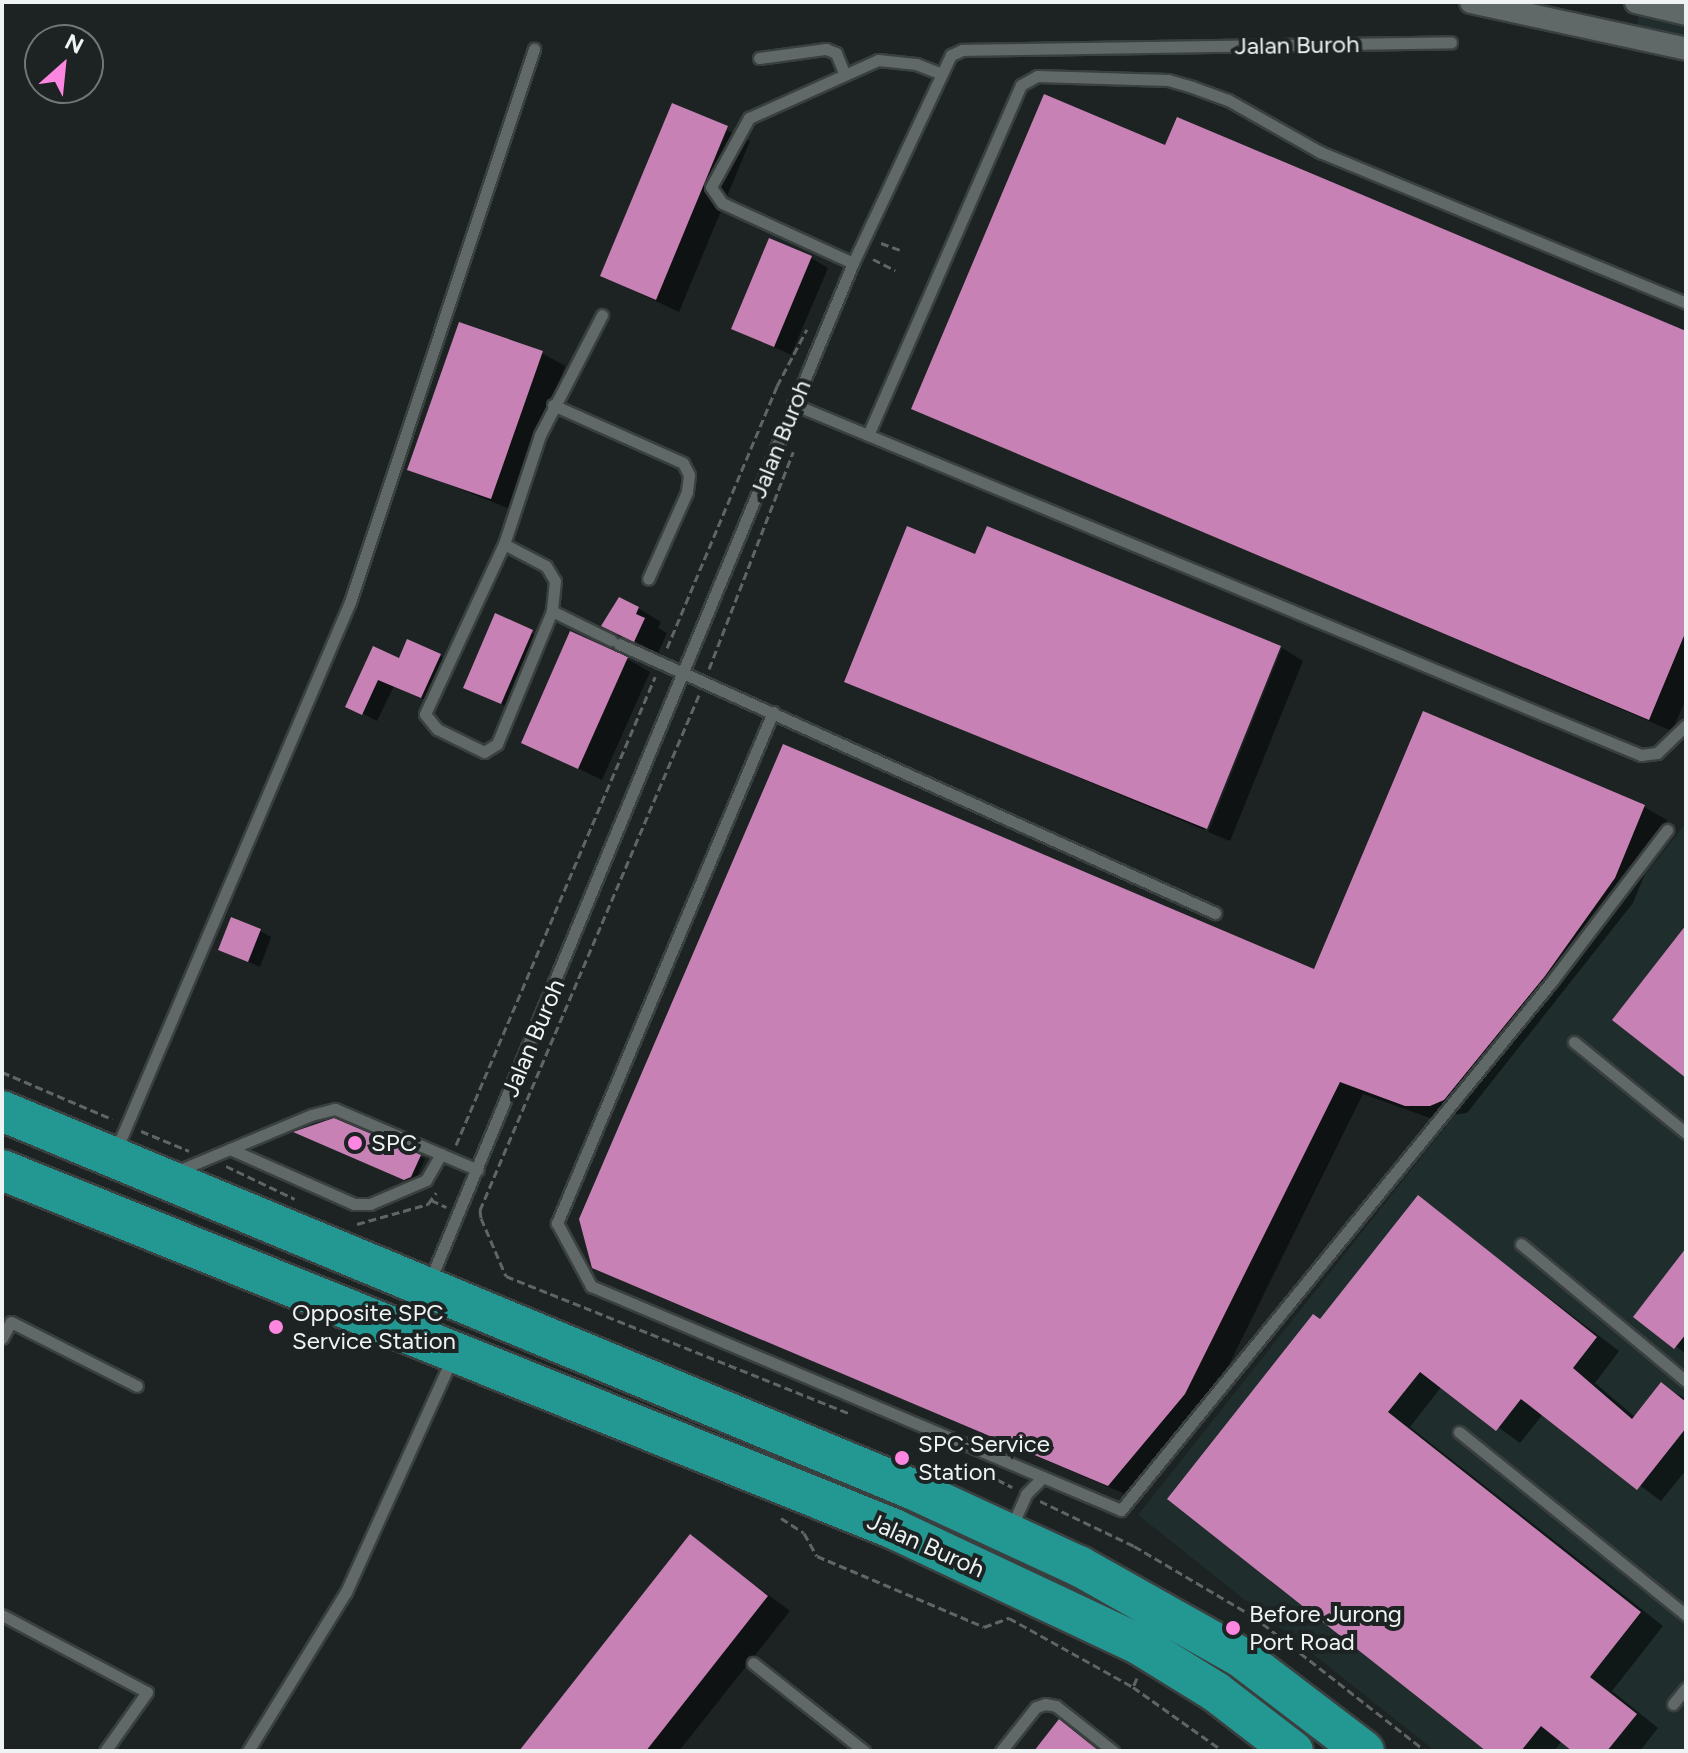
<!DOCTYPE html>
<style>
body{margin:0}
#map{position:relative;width:1688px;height:1753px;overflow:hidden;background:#1c2322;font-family:Figtree,sans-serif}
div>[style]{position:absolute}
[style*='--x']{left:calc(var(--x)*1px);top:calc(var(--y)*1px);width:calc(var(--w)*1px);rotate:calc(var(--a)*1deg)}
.built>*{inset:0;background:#1f2d2c}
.shadow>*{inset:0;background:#0007}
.building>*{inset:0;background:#c781b5}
.path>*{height:3px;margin-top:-1.5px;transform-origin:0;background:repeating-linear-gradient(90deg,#5f6564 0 8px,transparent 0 12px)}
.roads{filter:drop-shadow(2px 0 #3a3f3f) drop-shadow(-2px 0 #3a3f3f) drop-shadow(0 2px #3a3f3f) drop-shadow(0 -2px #3a3f3f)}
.lane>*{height:11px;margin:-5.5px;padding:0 5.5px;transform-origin:5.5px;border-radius:5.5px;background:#616968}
.street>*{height:22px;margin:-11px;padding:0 11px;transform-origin:11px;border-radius:11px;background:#616968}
.highway>*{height:40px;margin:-20px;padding:0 20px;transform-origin:20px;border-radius:20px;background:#239893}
.dots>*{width:22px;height:22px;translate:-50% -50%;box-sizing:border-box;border:4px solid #1c2322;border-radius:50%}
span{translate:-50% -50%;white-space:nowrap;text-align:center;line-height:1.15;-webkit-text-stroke:8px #1c2322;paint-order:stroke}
.street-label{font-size:24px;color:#eff3f3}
.poi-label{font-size:24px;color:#eff3f3}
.left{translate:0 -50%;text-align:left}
.frame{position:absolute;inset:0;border:4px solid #eff3f3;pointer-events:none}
.north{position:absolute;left:24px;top:24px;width:80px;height:80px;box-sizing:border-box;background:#1c2322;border:2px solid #707676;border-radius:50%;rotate:27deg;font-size:22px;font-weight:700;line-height:32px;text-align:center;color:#eff3f3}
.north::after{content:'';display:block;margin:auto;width:28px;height:36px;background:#fd86e1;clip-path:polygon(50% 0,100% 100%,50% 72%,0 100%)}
</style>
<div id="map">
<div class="built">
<i style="clip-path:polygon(1639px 2px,1686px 2px,1686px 39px,1637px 38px)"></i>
<i style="clip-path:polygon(1686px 823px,1686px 1751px,1435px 1751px,1138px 1515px)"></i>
</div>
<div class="shadow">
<i style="clip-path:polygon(673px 106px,750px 141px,679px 312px,602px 276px)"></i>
<i style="clip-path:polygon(1166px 148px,1686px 333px,1686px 699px,1672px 731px,914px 408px)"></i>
<i style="clip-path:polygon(811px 258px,828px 268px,791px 355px,734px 328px)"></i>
<i style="clip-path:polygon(542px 353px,565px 366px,515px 511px,410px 469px)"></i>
<i style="clip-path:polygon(977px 557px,1278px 647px,1204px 830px,847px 681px)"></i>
<i style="clip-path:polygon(638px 608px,661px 622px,658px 628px,667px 633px,658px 653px,604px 625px)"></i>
<i style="clip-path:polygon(496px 616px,549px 641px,518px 712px,465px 687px)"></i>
<i style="clip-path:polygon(1282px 648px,1303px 661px,1230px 841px,1208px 832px)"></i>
<i style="clip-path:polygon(440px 656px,454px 664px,436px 705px,394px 686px,377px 721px,348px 706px,400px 660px)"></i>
<i style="clip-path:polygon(627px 659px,650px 672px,602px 780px,523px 742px)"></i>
<i style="clip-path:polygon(1644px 807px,1667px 820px,1633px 903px,1467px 1113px,1430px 1118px,1363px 1094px,1208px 1407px,1132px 1497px,593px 1267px,1315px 971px)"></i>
<i style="clip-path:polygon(260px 931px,271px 937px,260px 967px,220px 949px)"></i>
<i style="clip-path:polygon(334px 1120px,425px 1159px,416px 1179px,410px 1182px,298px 1132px)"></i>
<i style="clip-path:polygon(1418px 1198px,1619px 1351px,1595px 1383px,1636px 1418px,1662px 1385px,1686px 1399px,1686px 1470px,1661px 1501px,1543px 1414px,1520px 1443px,1442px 1386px,1410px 1427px,1663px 1626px,1612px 1691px,1658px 1728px,1640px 1751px,1575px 1751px,1562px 1741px,1554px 1751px,1489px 1751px,1321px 1321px)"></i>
<i style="clip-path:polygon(1686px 1251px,1686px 1354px,1636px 1317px)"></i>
<i style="clip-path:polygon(690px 1537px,790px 1611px,679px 1751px,521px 1751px)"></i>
<i style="clip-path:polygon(1060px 1722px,1083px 1735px,1103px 1751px,1036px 1751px)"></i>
</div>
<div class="building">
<i style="clip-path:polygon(1044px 94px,1165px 145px,1177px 117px,1686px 331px,1686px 631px,1649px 720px,911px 409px)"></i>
<i style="clip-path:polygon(672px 103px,728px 126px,656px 300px,600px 276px)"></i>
<i style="clip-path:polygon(769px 238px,812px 256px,774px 347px,731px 329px)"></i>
<i style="clip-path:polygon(459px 322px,543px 351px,491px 499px,407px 470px)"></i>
<i style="clip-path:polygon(907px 526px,975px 554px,987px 526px,1281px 646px,1207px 829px,844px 682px)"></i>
<i style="clip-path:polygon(619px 597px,639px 607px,636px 614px,645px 618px,634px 642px,601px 626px)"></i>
<i style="clip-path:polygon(495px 613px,533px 630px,501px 704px,463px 688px)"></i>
<i style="clip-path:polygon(570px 631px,628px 657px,578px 769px,521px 743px)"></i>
<i style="clip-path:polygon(407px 639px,441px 654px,421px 698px,378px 680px,362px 715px,345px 707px,373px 646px,399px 658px)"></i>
<i style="clip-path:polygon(1423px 711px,1645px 805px,1615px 878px,1545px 976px,1444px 1100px,1430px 1106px,1405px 1106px,1340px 1082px,1185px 1394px,1108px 1486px,592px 1268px,579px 1219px,783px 744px,1314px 969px)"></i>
<i style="clip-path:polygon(231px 917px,261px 929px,248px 962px,218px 950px)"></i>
<i style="clip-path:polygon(1686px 925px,1686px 1078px,1612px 1020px)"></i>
<i style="clip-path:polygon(334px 1118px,421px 1155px,411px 1177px,404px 1180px,293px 1132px)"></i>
<i style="clip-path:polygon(1418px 1195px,1597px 1337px,1573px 1368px,1632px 1419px,1661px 1382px,1686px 1402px,1686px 1428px,1637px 1490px,1521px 1399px,1496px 1431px,1420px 1372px,1388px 1412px,1641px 1612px,1590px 1677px,1637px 1714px,1607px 1751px,1572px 1751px,1541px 1726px,1521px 1751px,1486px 1751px,1167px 1499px,1313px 1314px,1320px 1319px)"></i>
<i style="clip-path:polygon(1686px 1248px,1686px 1334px,1674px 1349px,1633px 1317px)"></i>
<i style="clip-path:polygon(690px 1534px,768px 1596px,646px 1751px,519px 1751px)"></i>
<i style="clip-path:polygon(1059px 1719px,1099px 1751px,1034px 1751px)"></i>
</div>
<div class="path">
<i style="--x:881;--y:243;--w:20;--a:20"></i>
<i style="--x:873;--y:259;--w:25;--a:27"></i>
<i style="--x:667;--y:648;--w:284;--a:-67.2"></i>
<i style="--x:777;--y:386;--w:64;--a:-62.2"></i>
<i style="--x:709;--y:669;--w:233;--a:-68.8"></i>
<i style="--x:699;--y:695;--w:560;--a:113.04"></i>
<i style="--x:480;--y:1210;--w:8;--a:83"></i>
<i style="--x:481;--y:1218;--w:63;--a:66.7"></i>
<i style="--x:506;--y:1276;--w:369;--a:21.8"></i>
<i style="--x:2;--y:1072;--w:120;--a:23.1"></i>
<i style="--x:141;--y:1131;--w:52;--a:22.6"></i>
<i style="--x:456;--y:1145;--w:509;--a:-66.96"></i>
<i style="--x:226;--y:1166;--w:76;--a:25.6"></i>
<i style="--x:431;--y:1200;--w:17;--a:25"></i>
<i style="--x:357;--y:1224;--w:74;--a:-15.7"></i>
<i style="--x:428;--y:1204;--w:14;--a:-54"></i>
<i style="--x:965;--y:1463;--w:53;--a:27.1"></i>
<i style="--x:1040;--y:1501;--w:104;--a:25.6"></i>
<i style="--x:1134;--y:1546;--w:138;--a:30.5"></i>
<i style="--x:1253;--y:1616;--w:219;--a:38"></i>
<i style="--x:781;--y:1518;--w:27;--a:33"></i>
<i style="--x:804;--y:1533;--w:26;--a:61"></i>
<i style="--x:817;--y:1556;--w:181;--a:23"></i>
<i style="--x:984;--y:1627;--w:27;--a:-20"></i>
<i style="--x:1009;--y:1618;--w:142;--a:29.1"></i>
<i style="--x:1137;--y:1678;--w:10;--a:114"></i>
<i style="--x:1133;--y:1687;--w:110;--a:35.4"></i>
</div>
<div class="roads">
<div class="lane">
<i style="--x:759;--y:58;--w:68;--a:-7.7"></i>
<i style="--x:826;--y:49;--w:11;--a:22"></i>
<i style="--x:836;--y:53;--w:22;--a:68"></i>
<i style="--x:853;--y:263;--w:144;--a:-155.4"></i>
<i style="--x:722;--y:203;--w:19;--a:-125"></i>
<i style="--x:711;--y:187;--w:79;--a:-61.2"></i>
<i style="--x:749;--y:118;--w:141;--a:-24.2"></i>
<i style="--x:878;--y:60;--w:38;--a:6"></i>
<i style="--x:916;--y:64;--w:26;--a:21"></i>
<i style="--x:793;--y:404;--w:918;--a:22.49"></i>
<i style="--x:1641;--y:755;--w:16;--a:-7"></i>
<i style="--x:1657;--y:753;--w:40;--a:-44"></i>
<i style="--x:553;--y:405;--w:142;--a:24"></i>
<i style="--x:683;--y:463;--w:13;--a:63"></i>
<i style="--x:689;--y:475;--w:17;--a:97"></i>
<i style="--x:687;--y:492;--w:95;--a:114.1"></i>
<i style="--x:868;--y:435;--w:382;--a:-66.4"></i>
<i style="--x:1021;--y:85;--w:18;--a:-29"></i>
<i style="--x:1037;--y:76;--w:131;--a:1.7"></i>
<i style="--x:1168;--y:80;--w:25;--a:16"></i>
<i style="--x:1192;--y:87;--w:38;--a:20"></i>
<i style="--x:1228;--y:100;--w:106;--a:29.5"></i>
<i style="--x:1320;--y:152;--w:396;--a:22.4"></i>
<i style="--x:504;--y:544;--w:47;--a:27.6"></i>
<i style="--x:546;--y:566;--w:17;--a:59"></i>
<i style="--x:555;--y:581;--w:30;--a:96"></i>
<i style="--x:552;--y:611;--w:144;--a:112.5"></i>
<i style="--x:497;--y:744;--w:15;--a:148"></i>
<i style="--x:484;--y:752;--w:52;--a:-153.9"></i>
<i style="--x:437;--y:729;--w:19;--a:-129"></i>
<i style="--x:425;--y:714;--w:187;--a:-65.1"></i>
<i style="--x:504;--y:544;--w:115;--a:-71.7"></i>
<i style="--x:540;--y:435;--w:135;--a:-62.7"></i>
<i style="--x:552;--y:611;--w:66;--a:26.2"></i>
<i style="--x:619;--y:644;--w:654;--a:24.29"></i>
<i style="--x:773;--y:712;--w:555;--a:112.91"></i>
<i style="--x:557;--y:1223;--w:72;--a:61.6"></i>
<i style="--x:591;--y:1286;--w:575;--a:22.91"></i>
<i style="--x:1121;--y:1510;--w:682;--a:-50.83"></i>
<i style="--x:1552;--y:981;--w:190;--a:-52.7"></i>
<i style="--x:1574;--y:1042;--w:144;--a:39.1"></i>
<i style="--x:230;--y:1149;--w:136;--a:23.9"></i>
<i style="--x:354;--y:1204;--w:16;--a:0"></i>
<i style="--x:370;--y:1204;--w:61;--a:-23.2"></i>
<i style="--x:426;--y:1180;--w:30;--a:-60"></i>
<i style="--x:116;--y:1150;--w:596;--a:-66.88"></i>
<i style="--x:350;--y:602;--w:583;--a:-71.6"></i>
<i style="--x:175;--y:1172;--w:147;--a:-22.7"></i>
<i style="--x:311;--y:1115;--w:25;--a:-14"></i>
<i style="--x:335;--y:1109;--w:155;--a:23.1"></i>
<i style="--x:1521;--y:1244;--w:214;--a:39.7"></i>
<i style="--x:429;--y:1283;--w:1105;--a:-67.43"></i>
<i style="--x:853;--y:263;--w:230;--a:-64.8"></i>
<i style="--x:951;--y:55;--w:12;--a:-24"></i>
<i style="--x:962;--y:50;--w:489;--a:-0.9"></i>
<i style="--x:2;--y:1338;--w:18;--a:-61"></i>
<i style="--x:11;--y:1322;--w:141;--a:26.9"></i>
<i style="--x:1459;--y:1432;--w:292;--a:38.9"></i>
<i style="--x:1012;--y:1526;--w:35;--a:-66"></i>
<i style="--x:1026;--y:1494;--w:24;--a:-45"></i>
<i style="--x:2;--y:1615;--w:164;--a:28"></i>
<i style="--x:147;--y:1692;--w:72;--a:125.4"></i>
<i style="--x:753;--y:1663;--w:142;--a:38.4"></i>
<i style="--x:1673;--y:1704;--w:21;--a:-51"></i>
<i style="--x:248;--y:1751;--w:187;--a:-58.4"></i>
<i style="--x:346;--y:1592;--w:257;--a:-65.6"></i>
<i style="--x:1001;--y:1751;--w:56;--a:-51.5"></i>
<i style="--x:1036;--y:1707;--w:9;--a:-18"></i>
<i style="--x:1045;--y:1704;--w:11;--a:10"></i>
<i style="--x:1056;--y:1706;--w:73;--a:38.3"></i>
</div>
<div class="street">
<i style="--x:1471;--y:2;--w:220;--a:12.3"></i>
<i style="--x:1636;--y:2;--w:51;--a:13.5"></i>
</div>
<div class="highway">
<i style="--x:2;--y:1111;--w:985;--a:22.56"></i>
<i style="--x:912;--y:1489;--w:184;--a:24.8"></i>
<i style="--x:1079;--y:1566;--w:187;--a:29.4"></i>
<i style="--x:1242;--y:1658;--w:153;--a:37.3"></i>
<i style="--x:2;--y:1170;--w:962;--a:21.92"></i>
<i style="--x:894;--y:1529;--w:272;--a:25.2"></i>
<i style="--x:1140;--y:1645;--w:89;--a:31.7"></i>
<i style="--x:1216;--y:1692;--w:97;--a:37.5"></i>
</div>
</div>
<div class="dots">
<i style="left:355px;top:1143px;background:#fd86e1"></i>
<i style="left:276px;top:1327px;background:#fd86e1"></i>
<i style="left:902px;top:1458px;background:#fd86e1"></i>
<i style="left:1233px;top:1628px;background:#fd86e1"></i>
</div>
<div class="street-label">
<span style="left:1297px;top:45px;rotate:-1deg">Jalan Buroh</span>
<span style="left:780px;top:439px;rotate:-68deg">Jalan Buroh</span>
<span style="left:533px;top:1038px;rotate:-67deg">Jalan Buroh</span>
<span style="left:926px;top:1545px;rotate:24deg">Jalan Buroh</span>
</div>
<div class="poi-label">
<span class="left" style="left:371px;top:1143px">SPC</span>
<span class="left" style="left:292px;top:1327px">Opposite SPC<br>Service Station</span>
<span class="left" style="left:918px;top:1458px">SPC Service<br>Station</span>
<span class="left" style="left:1249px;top:1628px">Before Jurong<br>Port Road</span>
</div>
<div class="frame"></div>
<div class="north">N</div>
</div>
